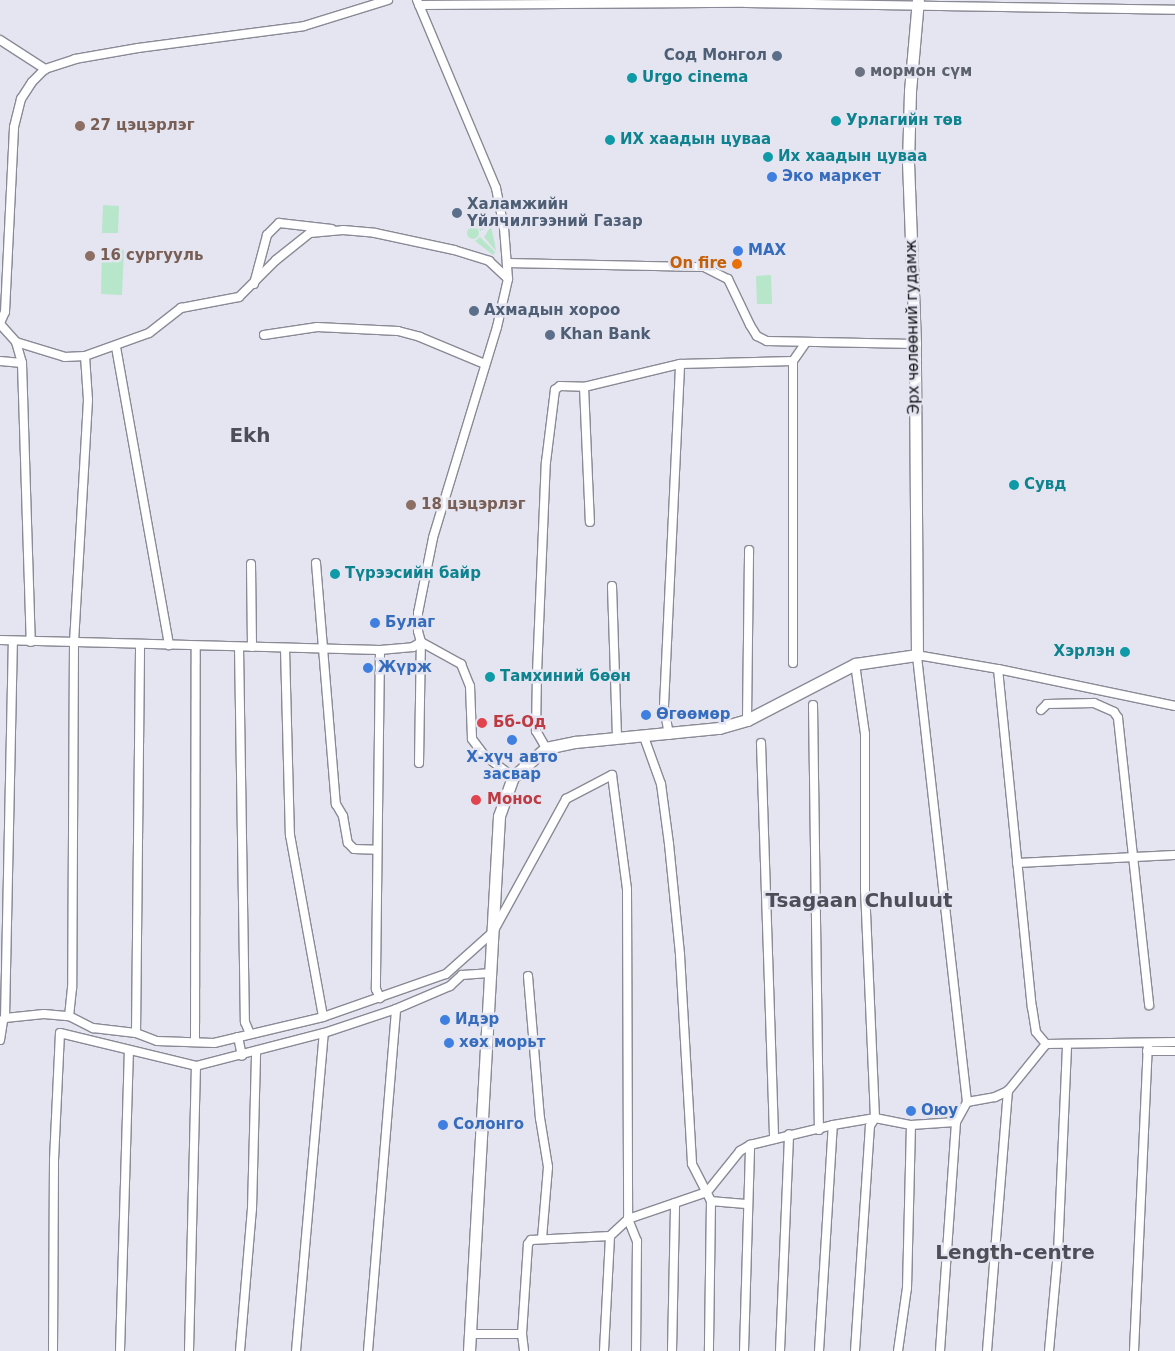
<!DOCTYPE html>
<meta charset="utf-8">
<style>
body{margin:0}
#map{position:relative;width:1175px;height:1351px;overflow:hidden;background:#e4e5f0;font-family:"DejaVu Sans",sans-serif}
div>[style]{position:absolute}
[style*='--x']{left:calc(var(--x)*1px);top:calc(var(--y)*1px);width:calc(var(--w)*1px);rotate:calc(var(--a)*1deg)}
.green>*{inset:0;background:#b7e6cb}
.round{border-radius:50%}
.roads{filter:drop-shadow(1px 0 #898a95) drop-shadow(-1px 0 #898a95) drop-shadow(0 1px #898a95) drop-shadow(0 -1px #898a95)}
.street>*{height:8px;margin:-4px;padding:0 4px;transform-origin:4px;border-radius:4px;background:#fff}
.secondary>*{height:11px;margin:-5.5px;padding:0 5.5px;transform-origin:5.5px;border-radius:5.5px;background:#fff}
.dots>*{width:14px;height:14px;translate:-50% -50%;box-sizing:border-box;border:2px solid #e4e5f0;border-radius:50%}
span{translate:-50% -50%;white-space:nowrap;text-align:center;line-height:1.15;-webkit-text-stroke:5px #e4e5f0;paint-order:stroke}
.service-label{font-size:15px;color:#4e5e75;font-weight:700}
.right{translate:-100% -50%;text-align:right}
.left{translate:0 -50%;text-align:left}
.worship-label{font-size:15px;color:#5b616d;font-weight:700}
.culture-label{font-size:15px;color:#0d838f;font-weight:700}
.education-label{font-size:15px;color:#785e54;font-weight:700}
.shop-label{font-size:15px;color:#366cbe;font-weight:700}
.food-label{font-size:15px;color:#c56008;font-weight:700}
.street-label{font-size:15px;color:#0e0e12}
.health-label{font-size:15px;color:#be3a42;font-weight:700}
.district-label{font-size:20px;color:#4e4e58;font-weight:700}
</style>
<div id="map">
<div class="green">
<i style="clip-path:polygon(103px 205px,119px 206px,118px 233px,102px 233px)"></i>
<i style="clip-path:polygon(487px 210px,491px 225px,480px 231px,474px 224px)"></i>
<i style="clip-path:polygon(491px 226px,496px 250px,496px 251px,484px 237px)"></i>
<i class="round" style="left:467px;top:227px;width:12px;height:12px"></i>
<i style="clip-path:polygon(480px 237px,495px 252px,493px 255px,475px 241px)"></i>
<i style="clip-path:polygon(102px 249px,124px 250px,122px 295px,101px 294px)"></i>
<i style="clip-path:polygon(771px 275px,772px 304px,757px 304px,756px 276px)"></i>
</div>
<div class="roads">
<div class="street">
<i style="--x:417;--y:0;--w:204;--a:67.2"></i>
<i style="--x:496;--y:188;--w:41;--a:78.7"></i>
<i style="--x:504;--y:228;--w:51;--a:85.5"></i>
<i style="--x:508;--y:279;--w:49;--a:102.9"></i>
<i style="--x:497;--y:327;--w:220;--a:106.9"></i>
<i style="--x:433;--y:538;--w:76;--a:101.3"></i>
<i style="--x:418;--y:613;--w:18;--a:90"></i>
<i style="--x:418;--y:631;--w:11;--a:75"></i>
<i style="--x:421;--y:642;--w:46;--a:28.8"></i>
<i style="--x:461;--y:664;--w:24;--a:68"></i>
<i style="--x:470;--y:686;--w:53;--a:87.8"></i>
<i style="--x:472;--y:739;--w:20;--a:53"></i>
<i style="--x:484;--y:755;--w:36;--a:37"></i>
<i style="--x:419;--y:5;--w:327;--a:-0.4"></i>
<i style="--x:746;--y:3;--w:429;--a:0.9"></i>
<i style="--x:0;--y:40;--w:54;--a:32.8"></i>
<i style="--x:507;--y:263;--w:197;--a:1.2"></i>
<i style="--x:704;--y:267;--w:27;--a:27"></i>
<i style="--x:728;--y:279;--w:51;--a:64.4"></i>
<i style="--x:750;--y:325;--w:13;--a:58"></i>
<i style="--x:757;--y:336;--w:11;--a:27"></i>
<i style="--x:767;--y:341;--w:148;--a:1.2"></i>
<i style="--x:254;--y:284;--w:51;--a:-75.1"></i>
<i style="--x:267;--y:235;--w:17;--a:-45"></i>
<i style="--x:279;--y:223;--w:53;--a:6.5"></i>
<i style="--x:0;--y:323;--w:12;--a:-66"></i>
<i style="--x:5;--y:312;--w:185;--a:-87.2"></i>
<i style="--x:14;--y:127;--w:29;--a:-76"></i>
<i style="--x:21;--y:99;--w:20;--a:-57"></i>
<i style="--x:32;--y:82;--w:18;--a:-45"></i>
<i style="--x:45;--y:69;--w:32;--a:-18"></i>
<i style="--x:75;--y:59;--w:64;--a:-9.9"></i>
<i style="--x:138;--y:48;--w:167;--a:-7.5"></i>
<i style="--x:304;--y:26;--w:88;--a:-17.2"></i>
<i style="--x:0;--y:324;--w:24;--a:48"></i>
<i style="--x:16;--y:342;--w:22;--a:74"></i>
<i style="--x:22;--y:363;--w:279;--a:88.2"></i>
<i style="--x:264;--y:335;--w:54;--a:-8.6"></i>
<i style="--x:317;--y:327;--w:81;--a:2.8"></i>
<i style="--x:398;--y:331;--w:23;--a:15"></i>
<i style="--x:420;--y:337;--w:70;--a:22.6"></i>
<i style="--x:16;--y:342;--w:51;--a:17"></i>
<i style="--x:65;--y:357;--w:20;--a:-3"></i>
<i style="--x:85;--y:356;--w:44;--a:86.1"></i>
<i style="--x:88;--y:400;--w:243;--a:93.3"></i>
<i style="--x:74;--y:643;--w:345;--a:90.3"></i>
<i style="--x:72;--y:988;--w:28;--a:96"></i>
<i style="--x:116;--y:347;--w:303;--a:79.9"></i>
<i style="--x:85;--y:356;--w:68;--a:-19.8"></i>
<i style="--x:149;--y:333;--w:41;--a:-38"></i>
<i style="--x:181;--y:308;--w:59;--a:-10.7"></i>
<i style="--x:239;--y:297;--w:52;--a:-45"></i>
<i style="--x:276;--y:260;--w:43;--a:-38.5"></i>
<i style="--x:310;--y:233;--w:33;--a:-5"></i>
<i style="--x:343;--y:230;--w:32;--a:5"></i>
<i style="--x:375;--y:233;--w:81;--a:12.1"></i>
<i style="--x:454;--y:250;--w:37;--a:17"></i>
<i style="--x:489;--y:261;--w:26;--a:43"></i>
<i style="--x:0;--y:361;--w:22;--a:5"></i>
<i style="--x:584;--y:387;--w:135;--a:87.5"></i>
<i style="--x:316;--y:563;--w:242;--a:85.3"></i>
<i style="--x:336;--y:804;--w:14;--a:60"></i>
<i style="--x:343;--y:816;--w:27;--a:80"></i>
<i style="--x:348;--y:843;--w:8;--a:45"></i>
<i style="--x:354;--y:849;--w:23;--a:2"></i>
<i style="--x:251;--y:564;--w:83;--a:89.3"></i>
<i style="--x:612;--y:586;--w:152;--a:88.1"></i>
<i style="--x:0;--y:640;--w:380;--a:1.5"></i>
<i style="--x:380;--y:650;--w:33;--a:-5"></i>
<i style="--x:413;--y:647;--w:9;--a:-32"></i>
<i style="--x:239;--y:647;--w:375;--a:89.1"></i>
<i style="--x:245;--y:1022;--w:13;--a:67"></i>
<i style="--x:285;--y:648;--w:187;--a:88.5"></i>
<i style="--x:290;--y:835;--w:185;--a:79.7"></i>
<i style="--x:380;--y:650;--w:339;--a:90.7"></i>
<i style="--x:376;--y:989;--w:10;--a:66"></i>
<i style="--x:793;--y:663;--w:302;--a:-90"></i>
<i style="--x:793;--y:361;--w:21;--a:-55"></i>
<i style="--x:998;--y:669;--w:181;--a:11.8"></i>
<i style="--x:813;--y:705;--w:425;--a:89.2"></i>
<i style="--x:1041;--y:710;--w:8;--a:-45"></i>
<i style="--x:1047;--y:704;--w:47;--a:-1.2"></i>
<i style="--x:1094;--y:703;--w:22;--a:24"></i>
<i style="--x:1114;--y:712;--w:7;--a:56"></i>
<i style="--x:1118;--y:718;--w:289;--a:83.8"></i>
<i style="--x:747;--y:720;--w:170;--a:-89.3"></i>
<i style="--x:669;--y:735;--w:29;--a:-100"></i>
<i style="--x:664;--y:706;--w:342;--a:-87.3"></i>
<i style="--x:644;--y:737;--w:50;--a:70.1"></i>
<i style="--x:661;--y:784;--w:61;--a:82.4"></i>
<i style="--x:669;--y:844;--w:112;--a:84.3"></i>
<i style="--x:680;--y:955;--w:209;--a:86.7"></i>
<i style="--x:692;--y:1164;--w:42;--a:62.8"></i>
<i style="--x:711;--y:1201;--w:150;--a:90.8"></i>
<i style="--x:761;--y:743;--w:396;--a:88.1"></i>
<i style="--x:546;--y:748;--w:20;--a:-120"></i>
<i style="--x:536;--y:731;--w:58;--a:-89"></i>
<i style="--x:537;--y:673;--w:211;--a:-87.6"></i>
<i style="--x:546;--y:462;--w:73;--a:-82.9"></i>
<i style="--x:555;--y:390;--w:6;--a:-39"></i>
<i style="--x:560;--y:386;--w:24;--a:2"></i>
<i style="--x:584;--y:387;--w:99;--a:-13.5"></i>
<i style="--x:680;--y:364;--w:113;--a:-1.5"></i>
<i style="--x:419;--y:763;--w:121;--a:-89.1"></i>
<i style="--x:1017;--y:863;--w:158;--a:-2.9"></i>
<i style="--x:528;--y:976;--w:143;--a:85.2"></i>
<i style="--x:540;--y:1118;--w:50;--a:80.7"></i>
<i style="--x:548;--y:1167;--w:71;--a:94.8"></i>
<i style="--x:5;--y:1018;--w:376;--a:-88.8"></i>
<i style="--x:0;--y:1022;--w:6;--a:-39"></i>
<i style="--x:5;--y:1018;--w:39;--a:-6"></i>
<i style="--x:44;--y:1014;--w:25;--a:5"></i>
<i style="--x:69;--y:1016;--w:27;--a:27"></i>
<i style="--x:93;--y:1028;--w:43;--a:6.6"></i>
<i style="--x:136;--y:1033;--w:22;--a:21"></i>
<i style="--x:157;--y:1041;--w:57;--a:2"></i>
<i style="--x:214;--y:1043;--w:112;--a:-13.4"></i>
<i style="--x:323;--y:1017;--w:130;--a:-19.3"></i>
<i style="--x:446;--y:974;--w:63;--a:-41.8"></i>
<i style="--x:493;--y:932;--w:152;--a:-61.2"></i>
<i style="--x:566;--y:799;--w:52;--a:-27.6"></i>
<i style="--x:612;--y:775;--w:115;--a:82.5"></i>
<i style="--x:627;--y:889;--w:330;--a:89.8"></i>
<i style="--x:628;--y:1219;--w:24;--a:68"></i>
<i style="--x:637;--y:1241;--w:110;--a:90.5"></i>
<i style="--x:136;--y:1033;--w:389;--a:-89.4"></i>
<i style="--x:238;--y:1037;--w:19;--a:78"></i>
<i style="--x:0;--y:1040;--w:19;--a:-81"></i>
<i style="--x:195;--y:1041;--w:395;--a:-89.9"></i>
<i style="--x:1147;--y:1051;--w:28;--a:0"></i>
<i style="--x:967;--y:1102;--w:450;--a:-96.4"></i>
<i style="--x:917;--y:655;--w:82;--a:9.8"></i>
<i style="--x:998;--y:669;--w:340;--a:84.3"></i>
<i style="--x:1032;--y:1007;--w:25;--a:81"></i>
<i style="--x:1036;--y:1032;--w:16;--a:50"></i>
<i style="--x:711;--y:1201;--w:37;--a:5"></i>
<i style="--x:470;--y:1334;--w:52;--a:0"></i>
<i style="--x:522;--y:1334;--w:90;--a:-86.2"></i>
<i style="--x:528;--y:1244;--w:5;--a:-53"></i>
<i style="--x:531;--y:1240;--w:79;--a:-2.9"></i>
<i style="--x:610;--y:1236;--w:25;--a:-43"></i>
<i style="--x:628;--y:1219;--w:83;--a:-18.9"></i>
<i style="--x:707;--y:1192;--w:53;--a:-51.2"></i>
<i style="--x:740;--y:1151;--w:12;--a:-31"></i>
<i style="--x:750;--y:1145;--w:85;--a:-13.5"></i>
<i style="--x:833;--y:1125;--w:43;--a:-9.5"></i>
<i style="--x:875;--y:1118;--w:37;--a:11"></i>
<i style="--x:911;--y:1125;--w:45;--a:-3.8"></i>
<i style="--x:956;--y:1122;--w:23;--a:-61"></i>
<i style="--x:967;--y:1102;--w:28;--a:-10"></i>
<i style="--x:995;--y:1097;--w:14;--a:-25"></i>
<i style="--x:1008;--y:1091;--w:60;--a:-51"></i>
<i style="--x:1046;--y:1044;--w:129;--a:-0.9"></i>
<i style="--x:522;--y:1334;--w:17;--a:83"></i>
<i style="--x:53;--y:1351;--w:191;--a:-89.7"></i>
<i style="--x:54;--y:1160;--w:127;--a:-87.3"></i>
<i style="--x:60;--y:1033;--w:140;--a:13.6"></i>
<i style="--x:196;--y:1066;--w:132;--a:-14.5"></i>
<i style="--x:324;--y:1033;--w:76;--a:-18.4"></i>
<i style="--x:396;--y:1009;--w:59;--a:-23.1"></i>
<i style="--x:450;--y:986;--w:16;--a:-43"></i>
<i style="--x:462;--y:975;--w:27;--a:-4"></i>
<i style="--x:120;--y:1351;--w:300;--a:-88.3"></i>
<i style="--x:189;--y:1351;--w:285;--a:-88.6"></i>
<i style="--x:240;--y:1351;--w:143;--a:-85.2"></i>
<i style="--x:252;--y:1209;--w:156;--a:-88.5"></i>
<i style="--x:296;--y:1351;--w:319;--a:-85"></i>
<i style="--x:368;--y:1351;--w:343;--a:-85.3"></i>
<i style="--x:604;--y:1351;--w:115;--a:-87"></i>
<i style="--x:672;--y:1351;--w:148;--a:-88.8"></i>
<i style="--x:744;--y:1351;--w:206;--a:-88.3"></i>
<i style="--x:780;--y:1351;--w:217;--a:-87.6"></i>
<i style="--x:819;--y:1351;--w:226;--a:-86.5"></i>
<i style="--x:855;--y:1351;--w:225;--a:-86.2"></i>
<i style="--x:870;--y:1126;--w:9;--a:-58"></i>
<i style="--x:875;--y:1118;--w:227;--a:-92.5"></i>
<i style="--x:865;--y:891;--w:157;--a:-90"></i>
<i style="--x:865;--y:734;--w:71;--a:-98.1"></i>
<i style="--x:898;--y:1351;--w:64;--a:-81.9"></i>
<i style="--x:907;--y:1288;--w:163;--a:-88.6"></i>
<i style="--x:940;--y:1351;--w:230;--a:-86"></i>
<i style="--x:987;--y:1351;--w:261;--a:-85.4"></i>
<i style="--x:1049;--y:1351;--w:98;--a:-84.8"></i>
<i style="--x:1058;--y:1253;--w:209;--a:-87.5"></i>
<i style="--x:1134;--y:1351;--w:308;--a:-87.4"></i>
</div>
<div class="secondary">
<i style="--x:469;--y:1351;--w:536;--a:-86.79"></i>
<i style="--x:499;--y:816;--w:41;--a:-70.3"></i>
<i style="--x:513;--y:777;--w:44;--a:-41.3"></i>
<i style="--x:546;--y:748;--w:30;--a:-12"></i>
<i style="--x:575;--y:742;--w:145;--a:-5.6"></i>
<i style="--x:719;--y:728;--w:29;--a:-16"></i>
<i style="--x:747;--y:720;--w:122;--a:-27.4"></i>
<i style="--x:855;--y:664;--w:63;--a:-8.3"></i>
<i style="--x:917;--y:655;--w:311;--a:-90.4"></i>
<i style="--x:915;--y:344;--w:181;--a:-92.2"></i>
<i style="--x:908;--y:163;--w:72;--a:-88.4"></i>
<i style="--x:910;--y:91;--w:91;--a:-85"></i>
</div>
</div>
<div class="dots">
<i style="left:777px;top:56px;background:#5c6f8a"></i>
<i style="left:860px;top:72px;background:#6b7280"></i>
<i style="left:632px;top:78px;background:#0f9aa8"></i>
<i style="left:836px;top:121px;background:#0f9aa8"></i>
<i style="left:80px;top:126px;background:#8d6e63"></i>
<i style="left:610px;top:140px;background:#0f9aa8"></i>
<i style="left:768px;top:157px;background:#0f9aa8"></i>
<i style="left:772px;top:177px;background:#3f7fe0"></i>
<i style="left:457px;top:213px;background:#5c6f8a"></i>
<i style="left:738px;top:251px;background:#3f7fe0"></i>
<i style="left:90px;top:256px;background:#8d6e63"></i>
<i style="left:737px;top:264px;background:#e8710a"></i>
<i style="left:474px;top:311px;background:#5c6f8a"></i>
<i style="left:550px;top:335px;background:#5c6f8a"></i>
<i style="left:1014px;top:485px;background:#0f9aa8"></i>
<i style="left:411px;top:505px;background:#8d6e63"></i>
<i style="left:335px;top:574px;background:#0f9aa8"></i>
<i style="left:375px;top:623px;background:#3f7fe0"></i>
<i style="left:1125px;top:652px;background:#0f9aa8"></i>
<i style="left:368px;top:668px;background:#3f7fe0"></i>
<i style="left:490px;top:677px;background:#0f9aa8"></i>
<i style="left:646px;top:715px;background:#3f7fe0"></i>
<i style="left:482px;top:723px;background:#e0444e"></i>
<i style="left:512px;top:740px;background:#3f7fe0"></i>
<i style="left:476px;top:800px;background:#e0444e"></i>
<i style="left:445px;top:1020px;background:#3f7fe0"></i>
<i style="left:449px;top:1043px;background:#3f7fe0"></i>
<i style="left:911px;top:1111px;background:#3f7fe0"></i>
<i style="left:443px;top:1125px;background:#3f7fe0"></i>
</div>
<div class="service-label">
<span class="right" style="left:767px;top:56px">Сод Монгол</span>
<span class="left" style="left:467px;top:213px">Халамжийн<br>Үйлчилгээний Газар</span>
<span class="left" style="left:484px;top:311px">Ахмадын хороо</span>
<span class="left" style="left:560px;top:335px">Khan Bank</span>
</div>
<div class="worship-label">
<span class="left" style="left:870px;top:72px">мормон сүм</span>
</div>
<div class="culture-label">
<span class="left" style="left:642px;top:78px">Urgo cinema</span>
<span class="left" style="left:846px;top:121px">Урлагийн төв</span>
<span class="left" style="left:620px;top:140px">ИХ хаадын цуваа</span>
<span class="left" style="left:778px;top:157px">Их хаадын цуваа</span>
<span class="left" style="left:1024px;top:485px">Сувд</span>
<span class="left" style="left:345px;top:574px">Түрээсийн байр</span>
<span class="right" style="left:1115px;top:652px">Хэрлэн</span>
<span class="left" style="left:500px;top:677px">Тамхиний бөөн</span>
</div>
<div class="education-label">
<span class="left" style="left:90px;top:126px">27 цэцэрлэг</span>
<span class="left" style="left:100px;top:256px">16 сургууль</span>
<span class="left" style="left:421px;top:505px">18 цэцэрлэг</span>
</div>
<div class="shop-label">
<span class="left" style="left:782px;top:177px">Эко маркет</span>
<span class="left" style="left:748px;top:251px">МАХ</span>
<span class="left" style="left:385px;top:623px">Булаг</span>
<span class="left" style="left:378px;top:668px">Жүрж</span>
<span class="left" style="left:656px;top:715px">Өгөөмөр</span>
<span style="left:512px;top:766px">Х-хүч авто<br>засвар</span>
<span class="left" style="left:455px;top:1020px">Идэр</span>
<span class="left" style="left:459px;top:1043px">хөх морьт</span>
<span class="left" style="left:921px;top:1111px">Оюу</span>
<span class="left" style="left:453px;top:1125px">Солонго</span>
</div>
<div class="food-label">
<span class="right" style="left:727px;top:264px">On fire</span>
</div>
<div class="street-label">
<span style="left:913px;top:327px;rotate:-91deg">Эрх чөлөөний гудамж</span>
</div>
<div class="health-label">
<span class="left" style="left:493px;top:723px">Бб-Од</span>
<span class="left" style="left:487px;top:800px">Монос</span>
</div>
<div class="district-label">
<span style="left:250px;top:435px">Ekh</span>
<span style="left:859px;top:900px">Tsagaan Chuluut</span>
<span style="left:1015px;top:1252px">Length-centre</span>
</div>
</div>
